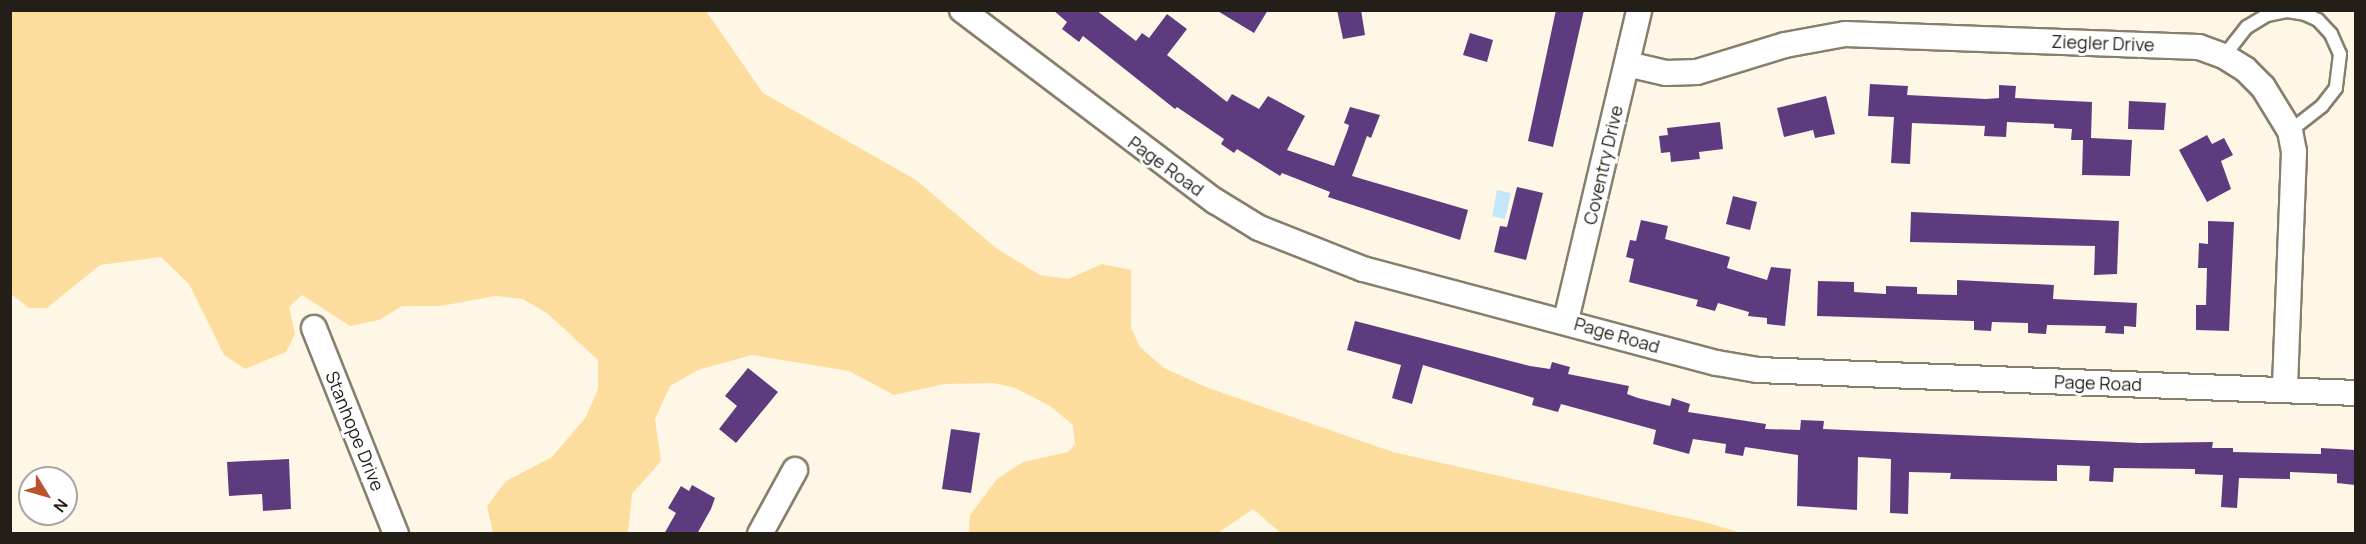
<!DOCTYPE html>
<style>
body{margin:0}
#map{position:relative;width:2366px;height:544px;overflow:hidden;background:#fff7e6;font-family:Manrope,sans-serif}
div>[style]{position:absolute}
.green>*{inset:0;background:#fddd9d}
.water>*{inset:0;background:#c4e6fa}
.building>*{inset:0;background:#5e3b7e}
.roads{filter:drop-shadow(2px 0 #877e6c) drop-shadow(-2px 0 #877e6c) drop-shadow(0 2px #877e6c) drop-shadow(0 -2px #877e6c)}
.service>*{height:12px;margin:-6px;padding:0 6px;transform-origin:6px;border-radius:6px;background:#fff}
.minor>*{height:24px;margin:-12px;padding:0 12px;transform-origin:12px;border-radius:12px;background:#fff}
span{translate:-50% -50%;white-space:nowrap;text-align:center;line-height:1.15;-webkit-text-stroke:6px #fff;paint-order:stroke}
.street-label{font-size:18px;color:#231f18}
.frame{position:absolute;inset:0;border:12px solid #231f18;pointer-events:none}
.north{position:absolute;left:18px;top:466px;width:60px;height:60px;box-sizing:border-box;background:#fff;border:2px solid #a7a5a3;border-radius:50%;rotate:127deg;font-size:16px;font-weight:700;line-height:24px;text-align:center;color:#231f18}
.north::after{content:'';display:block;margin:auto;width:21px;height:27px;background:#ba522b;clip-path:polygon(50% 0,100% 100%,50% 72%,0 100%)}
</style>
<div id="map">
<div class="green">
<i style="clip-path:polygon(10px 11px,706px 11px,763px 93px,916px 180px,996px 248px,1040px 275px,1068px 279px,1102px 264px,1131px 270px,1131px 328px,1140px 347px,1164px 368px,1206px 387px,1393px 452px,1704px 522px,1742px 533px,1282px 534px,1253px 509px,1218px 533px,969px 533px,970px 515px,997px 479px,1023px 462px,1068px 452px,1075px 444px,1073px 425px,1050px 406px,1015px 388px,994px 383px,945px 384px,894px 395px,849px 371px,752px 355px,698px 370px,670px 386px,655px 419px,661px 461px,632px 494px,628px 533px,493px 533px,487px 506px,506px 481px,552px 457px,586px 417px,598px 389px,598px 360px,548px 314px,523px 299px,495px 296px,441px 306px,402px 306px,379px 320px,350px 326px,302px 295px,289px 307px,295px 334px,286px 352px,245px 369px,224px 355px,189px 284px,161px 257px,100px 265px,47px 308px,29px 308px,11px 294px)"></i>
</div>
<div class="water">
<i style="clip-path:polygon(1497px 190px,1511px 193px,1505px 219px,1492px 216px)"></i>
</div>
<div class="building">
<i style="clip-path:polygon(1053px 10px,1096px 10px,1136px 41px,1142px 33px,1149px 38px,1167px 14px,1187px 29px,1167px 55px,1227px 102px,1232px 94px,1259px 109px,1268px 96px,1305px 116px,1287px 150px,1334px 166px,1348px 129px,1349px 125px,1344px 123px,1350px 107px,1380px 115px,1371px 138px,1367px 136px,1352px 176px,1468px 210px,1460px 240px,1328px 197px,1330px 192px,1282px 173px,1280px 176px,1237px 149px,1234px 153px,1221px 144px,1224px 139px,1177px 107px,1175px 109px,1083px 36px,1079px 42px,1062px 29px,1067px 22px)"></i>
<i style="clip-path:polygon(1216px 10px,1268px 10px,1254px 33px)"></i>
<i style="clip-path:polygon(1337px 10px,1361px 10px,1365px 35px,1343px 39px)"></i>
<i style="clip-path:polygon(1556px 10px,1584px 10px,1553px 147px,1528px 141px)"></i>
<i style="clip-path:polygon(1470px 33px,1493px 40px,1487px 62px,1463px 55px)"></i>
<i style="clip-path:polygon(1870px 84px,1908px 86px,1907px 95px,1986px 99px,1999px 98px,1999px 85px,2016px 86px,2015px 98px,2092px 102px,2091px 138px,2132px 140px,2130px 176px,2082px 175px,2083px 140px,2071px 140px,2072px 129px,2054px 128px,2054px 124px,2007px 122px,2006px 137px,1984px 136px,1985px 126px,1912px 123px,1910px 164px,1891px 163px,1894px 117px,1868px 116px)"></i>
<i style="clip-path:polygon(1826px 96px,1835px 134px,1815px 138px,1813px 130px,1784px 137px,1777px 108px)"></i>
<i style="clip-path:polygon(2129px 101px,2166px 103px,2164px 130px,2128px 129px)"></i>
<i style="clip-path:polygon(1720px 122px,1723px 149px,1699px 152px,1700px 159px,1671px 162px,1670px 152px,1661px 153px,1659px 136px,1668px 135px,1667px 128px)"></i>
<i style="clip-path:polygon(2207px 135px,2212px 144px,2224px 138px,2233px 155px,2221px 161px,2231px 189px,2207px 202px,2179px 150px)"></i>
<i style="clip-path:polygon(1517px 187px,1543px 193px,1526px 260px,1494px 252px,1500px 226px,1507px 227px)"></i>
<i style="clip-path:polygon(1733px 196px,1757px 202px,1750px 230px,1726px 224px)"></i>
<i style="clip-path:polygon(1911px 212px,2119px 221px,2117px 274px,2094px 275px,2095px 246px,1910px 242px)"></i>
<i style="clip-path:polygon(1641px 220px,1668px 226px,1665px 239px,1730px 257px,1727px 268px,1767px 280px,1771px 267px,1791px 269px,1785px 326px,1767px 324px,1767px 318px,1748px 316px,1749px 312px,1718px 303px,1715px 311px,1696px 306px,1698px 300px,1629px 282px,1634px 259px,1626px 257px,1630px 240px,1636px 241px)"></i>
<i style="clip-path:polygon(2208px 221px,2234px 222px,2229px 331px,2196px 330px,2196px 305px,2206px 305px,2207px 268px,2198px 268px,2199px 243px,2208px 244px)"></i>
<i style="clip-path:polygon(1957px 280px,2054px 285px,2053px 299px,2137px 303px,2136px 327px,2124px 326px,2124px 334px,2105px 333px,2106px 326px,2047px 325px,2046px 334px,2028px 333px,2028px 323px,1992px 322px,1991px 331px,1974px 330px,1974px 321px,1817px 316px,1818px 281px,1854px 282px,1854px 292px,1886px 294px,1886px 286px,1917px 287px,1917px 294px,1957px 295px)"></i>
<i style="clip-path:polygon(1355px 321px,1530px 366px,1550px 369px,1552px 362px,1570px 367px,1568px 374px,1629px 386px,1627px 394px,1638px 398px,1670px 406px,1672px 398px,1690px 404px,1688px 412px,1766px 424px,1765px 429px,1800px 430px,1801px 420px,1824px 421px,1823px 429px,2140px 443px,2213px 442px,2212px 448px,2233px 448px,2233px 452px,2321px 454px,2321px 448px,2355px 450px,2355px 485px,2337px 483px,2337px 474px,2290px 472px,2290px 479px,2239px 478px,2237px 508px,2221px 507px,2223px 475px,2195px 474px,2195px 469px,2114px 468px,2113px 482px,2089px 481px,2090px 466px,2057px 465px,2057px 481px,1950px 479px,1951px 473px,1909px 472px,1908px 514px,1890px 513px,1891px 459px,1858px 457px,1857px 510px,1797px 506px,1798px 455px,1745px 447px,1743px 456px,1725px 453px,1726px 444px,1693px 439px,1689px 454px,1653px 444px,1656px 430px,1561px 404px,1558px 412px,1532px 405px,1534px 398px,1423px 365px,1412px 404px,1392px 398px,1401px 365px,1347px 350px)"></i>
<i style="clip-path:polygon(748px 368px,778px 392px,736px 443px,719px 429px,737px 406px,725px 396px)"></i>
<i style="clip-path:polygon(951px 429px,980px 433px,971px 493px,942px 489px)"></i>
<i style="clip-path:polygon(289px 459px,291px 509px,263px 511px,262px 494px,229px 496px,227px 462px)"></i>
<i style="clip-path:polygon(692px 485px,715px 498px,711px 509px,697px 534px,664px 534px,676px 513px,668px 508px,681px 486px,689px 491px)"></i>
</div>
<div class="roads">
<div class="service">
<i style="left:2224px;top:56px;width:37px;rotate:-52deg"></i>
<i style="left:2247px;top:27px;width:23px;rotate:-31deg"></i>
<i style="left:2267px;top:15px;width:20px;rotate:-11deg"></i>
<i style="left:2287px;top:11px;width:18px;rotate:9deg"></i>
<i style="left:2305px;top:14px;width:14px;rotate:25deg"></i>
<i style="left:2318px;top:20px;width:19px;rotate:47deg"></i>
<i style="left:2331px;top:34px;width:22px;rotate:66deg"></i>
<i style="left:2340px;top:54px;width:34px;rotate:97deg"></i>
<i style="left:2336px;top:88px;width:23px;rotate:128deg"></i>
<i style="left:2322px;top:106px;width:41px;rotate:142deg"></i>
</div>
<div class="minor">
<i style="left:962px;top:10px;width:317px;rotate:37.1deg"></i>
<i style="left:1215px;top:201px;width:52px;rotate:31.5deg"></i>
<i style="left:1259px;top:228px;width:112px;rotate:21.5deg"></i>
<i style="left:1363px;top:269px;width:366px;rotate:14.9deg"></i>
<i style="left:1717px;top:363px;width:42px;rotate:9.7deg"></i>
<i style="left:1758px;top:370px;width:598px;rotate:2.2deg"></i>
<i style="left:1627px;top:64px;width:40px;rotate:13deg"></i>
<i style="left:1666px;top:73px;width:31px;rotate:-2deg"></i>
<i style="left:1697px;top:72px;width:92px;rotate:-17.1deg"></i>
<i style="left:1785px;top:45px;width:61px;rotate:-10.4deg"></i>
<i style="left:1845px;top:34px;width:354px;rotate:2.1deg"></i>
<i style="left:2199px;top:47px;width:27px;rotate:20deg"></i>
<i style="left:2224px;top:56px;width:25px;rotate:32deg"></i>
<i style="left:2245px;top:69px;width:25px;rotate:45deg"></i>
<i style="left:2263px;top:87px;width:52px;rotate:58.5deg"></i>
<i style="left:2290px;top:131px;width:21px;rotate:79deg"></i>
<i style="left:2294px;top:152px;width:237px;rotate:92.2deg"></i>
<i style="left:1566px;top:320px;width:318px;rotate:-76.7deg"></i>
<i style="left:314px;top:328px;width:222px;rotate:68.3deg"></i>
<i style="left:760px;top:534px;width:73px;rotate:-61.3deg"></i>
</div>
</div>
<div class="street-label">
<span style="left:2103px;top:43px;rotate:2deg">Ziegler Drive</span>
<span style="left:1603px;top:165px;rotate:-77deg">Coventry Drive</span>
<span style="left:1166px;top:166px;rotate:36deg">Page Road</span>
<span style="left:1617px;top:335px;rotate:16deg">Page Road</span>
<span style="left:2098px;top:383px;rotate:2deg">Page Road</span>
<span style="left:355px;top:431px;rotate:68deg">Stanhope Drive</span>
</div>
<div class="frame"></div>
<div class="north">N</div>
</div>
